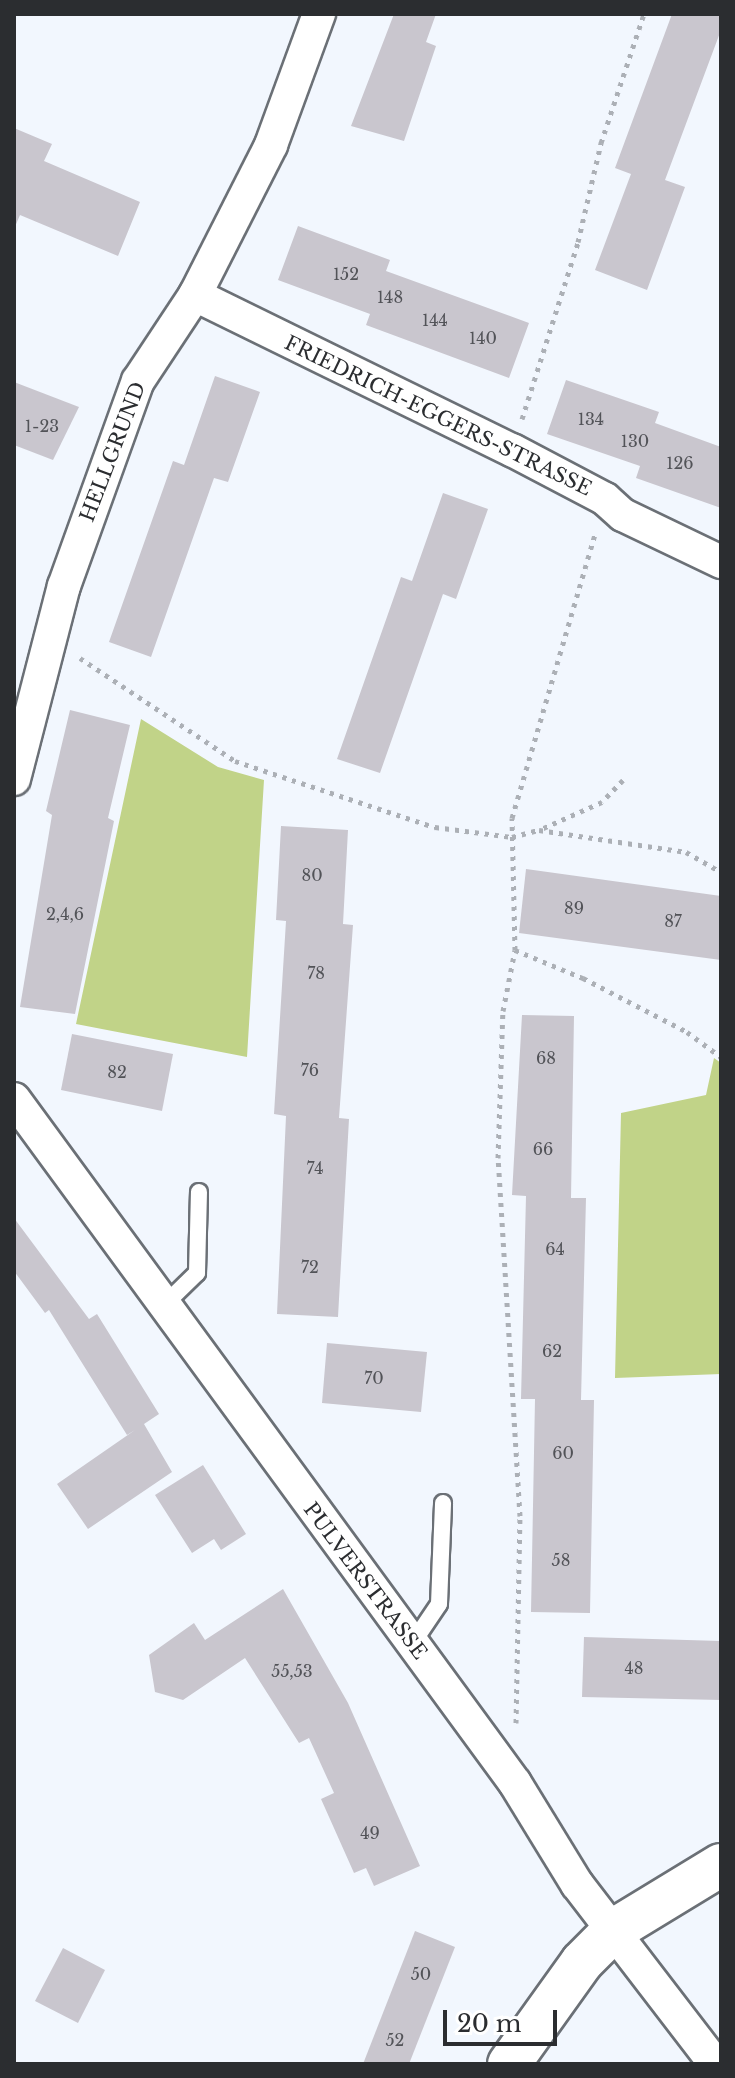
<!DOCTYPE html>
<style>
body{margin:0}
#map{position:relative;width:735px;height:2078px;overflow:hidden;background:#f2f7fe;font-family:"Libre Baskerville",serif}
div>[style]{position:absolute}
.green>*{inset:0;background:#c1d388}
.building>*{inset:0;background:#c9c6ce}
.path>*{height:5px;margin-top:-2.5px;transform-origin:0;background:repeating-linear-gradient(90deg,#acb0b6 0 4px,transparent 0 10px)}
.roads{filter:drop-shadow(2px 0 #6b7076) drop-shadow(-2px 0 #6b7076) drop-shadow(0 2px #6b7076) drop-shadow(0 -2px #6b7076)}
.service>*{height:16px;margin:-8px;padding:0 8px;transform-origin:8px;border-radius:8px;background:#fff}
.minor>*{height:32px;margin:-16px;padding:0 16px;transform-origin:16px;border-radius:16px;background:#fff}
.tertiary>*{height:42px;margin:-21px;padding:0 21px;transform-origin:21px;border-radius:21px;background:#fff}
span{translate:-50% -50%;white-space:nowrap;text-align:center;line-height:1.15;-webkit-text-stroke:6px #fff;paint-order:stroke}
.number-label{font-size:16px;color:#525358}
.number-label span{-webkit-text-stroke-width:0}
.street-label{font-size:20px;color:#2b2d30}
.frame{position:absolute;inset:0;border:16px solid #2b2d30;pointer-events:none}
.scale{position:absolute;left:443px;top:2010px;width:114px;height:36px;box-sizing:border-box;border:4px solid #2b2d30;border-top:0;padding-left:10px;font-size:24px;line-height:28px;white-space:nowrap;color:#2b2d30;-webkit-text-stroke:6px #fff;paint-order:stroke}
</style>
<div id="map">
<div class="green">
<i style="clip-path:polygon(141px 719px,218px 767px,264px 780px,247px 1057px,76px 1024px)"></i>
<i style="clip-path:polygon(714px 1058px,721px 1063px,721px 1374px,615px 1378px,621px 1113px,706px 1095px)"></i>
</div>
<div class="building">
<i style="clip-path:polygon(394px 14px,436px 14px,426px 42px,436px 46px,404px 141px,351px 126px)"></i>
<i style="clip-path:polygon(672px 14px,721px 14px,721px 30px,665px 180px,685px 187px,647px 290px,595px 270px,631px 174px,615px 168px)"></i>
<i style="clip-path:polygon(14px 128px,52px 144px,44px 161px,140px 202px,118px 256px,20px 215px,14px 229px)"></i>
<i style="clip-path:polygon(298px 226px,390px 260px,386px 271px,529px 323px,509px 378px,366px 325px,370px 314px,278px 280px)"></i>
<i style="clip-path:polygon(215px 376px,260px 392px,228px 482px,214px 478px,151px 657px,109px 642px,173px 461px,184px 465px)"></i>
<i style="clip-path:polygon(566px 380px,659px 412px,655px 423px,721px 447px,721px 508px,636px 478px,640px 466px,547px 434px)"></i>
<i style="clip-path:polygon(14px 382px,79px 407px,53px 460px,14px 445px)"></i>
<i style="clip-path:polygon(443px 493px,488px 509px,456px 599px,443px 594px,380px 773px,337px 759px,401px 577px,412px 581px)"></i>
<i style="clip-path:polygon(70px 710px,130px 725px,108px 818px,114px 821px,75px 1014px,20px 1007px,52px 815px,46px 811px)"></i>
<i style="clip-path:polygon(281px 826px,348px 830px,343px 924px,353px 925px,339px 1118px,349px 1119px,338px 1317px,277px 1314px,286px 1116px,274px 1114px,286px 921px,276px 920px)"></i>
<i style="clip-path:polygon(526px 869px,721px 896px,721px 960px,519px 933px)"></i>
<i style="clip-path:polygon(522px 1015px,574px 1016px,571px 1198px,586px 1198px,581px 1400px,594px 1400px,590px 1613px,531px 1612px,535px 1399px,521px 1399px,526px 1196px,512px 1195px)"></i>
<i style="clip-path:polygon(72px 1034px,173px 1054px,162px 1111px,61px 1090px)"></i>
<i style="clip-path:polygon(14px 1218px,89px 1319px,97px 1314px,159px 1414px,144px 1424px,172px 1472px,88px 1529px,57px 1484px,135px 1430px,127px 1435px,49px 1310px,45px 1313px,14px 1271px)"></i>
<i style="clip-path:polygon(327px 1343px,427px 1352px,421px 1412px,322px 1403px)"></i>
<i style="clip-path:polygon(203px 1465px,246px 1534px,221px 1550px,214px 1539px,192px 1553px,155px 1495px)"></i>
<i style="clip-path:polygon(283px 1589px,348px 1703px,420px 1866px,374px 1886px,366px 1868px,354px 1873px,321px 1799px,334px 1793px,309px 1738px,299px 1743px,245px 1658px,183px 1700px,155px 1692px,149px 1655px,194px 1623px,205px 1640px)"></i>
<i style="clip-path:polygon(584px 1637px,721px 1641px,721px 1700px,582px 1697px)"></i>
<i style="clip-path:polygon(415px 1931px,455px 1947px,409px 2064px,363px 2064px)"></i>
<i style="clip-path:polygon(63px 1948px,105px 1970px,78px 2023px,35px 2001px)"></i>
</div>
<div class="path">
<i style="left:522px;top:419px;width:186px;rotate:-72.4deg"></i>
<i style="left:578px;top:242px;width:102px;rotate:-76.9deg"></i>
<i style="left:601px;top:143px;width:136px;rotate:-71.6deg"></i>
<i style="left:80px;top:658px;width:186px;rotate:33.6deg"></i>
<i style="left:235px;top:761px;width:211px;rotate:18.3deg"></i>
<i style="left:435px;top:827px;width:78px;rotate:7.4deg"></i>
<i style="left:512px;top:837px;width:28px;rotate:-15deg"></i>
<i style="left:623px;top:780px;width:30px;rotate:134deg"></i>
<i style="left:602px;top:802px;width:69px;rotate:156deg"></i>
<i style="left:539px;top:830px;width:149px;rotate:8.5deg"></i>
<i style="left:686px;top:852px;width:40px;rotate:29.7deg"></i>
<i style="left:515px;top:950px;width:74px;rotate:22.4deg"></i>
<i style="left:583px;top:978px;width:117px;rotate:27.4deg"></i>
<i style="left:687px;top:1032px;width:42px;rotate:36.3deg"></i>
<i style="left:516px;top:1723px;width:207px;rotate:-88.9deg"></i>
<i style="left:520px;top:1516px;width:359px;rotate:-93.5deg"></i>
<i style="left:498px;top:1158px;width:147px;rotate:-88.1deg"></i>
<i style="left:503px;top:1011px;width:62px;rotate:-78.9deg"></i>
<i style="left:515px;top:950px;width:132px;rotate:-91.3deg"></i>
<i style="left:512px;top:818px;width:296px;rotate:-73.7deg"></i>
</div>
<div class="roads">
<div class="service">
<i style="left:162px;top:1307px;width:49px;rotate:-44.2deg"></i>
<i style="left:197px;top:1273px;width:81px;rotate:-88.6deg"></i>
<i style="left:412px;top:1644px;width:48px;rotate:-56deg"></i>
<i style="left:439px;top:1604px;width:101px;rotate:-87.7deg"></i>
</div>
<div class="minor">
<i style="left:195px;top:295px;width:353px;rotate:26.1deg"></i>
<i style="left:512px;top:450px;width:105px;rotate:27.8deg"></i>
<i style="left:605px;top:499px;width:24px;rotate:42deg"></i>
<i style="left:623px;top:515px;width:109px;rotate:25.6deg"></i>
<i style="left:14px;top:779px;width:199px;rotate:-75.5deg"></i>
<i style="left:64px;top:586px;width:218px;rotate:-70.2deg"></i>
<i style="left:138px;top:381px;width:103px;rotate:-56.5deg"></i>
<i style="left:195px;top:295px;width:168px;rotate:-63.1deg"></i>
<i style="left:271px;top:145px;width:140px;rotate:-69.9deg"></i>
<i style="left:14px;top:1099px;width:848px;rotate:53.78deg"></i>
<i style="left:515px;top:1783px;width:119px;rotate:58.5deg"></i>
<i style="left:577px;top:1884px;width:227px;rotate:52.5deg"></i>
</div>
<div class="tertiary">
<i style="left:509px;top:2064px;width:125px;rotate:-54.4deg"></i>
<i style="left:582px;top:1962px;width:45px;rotate:-45deg"></i>
<i style="left:614px;top:1930px;width:125px;rotate:-31.3deg"></i>
</div>
</div>
<div class="number-label">
<span style="left:346px;top:274px">152</span>
<span style="left:390px;top:297px">148</span>
<span style="left:435px;top:320px">144</span>
<span style="left:483px;top:338px">140</span>
<span style="left:591px;top:419px">134</span>
<span style="left:42px;top:426px">1-23</span>
<span style="left:635px;top:441px">130</span>
<span style="left:680px;top:463px">126</span>
<span style="left:312px;top:875px">80</span>
<span style="left:574px;top:908px">89</span>
<span style="left:65px;top:914px">2,4,6</span>
<span style="left:673px;top:921px">87</span>
<span style="left:316px;top:973px">78</span>
<span style="left:546px;top:1058px">68</span>
<span style="left:310px;top:1070px">76</span>
<span style="left:117px;top:1072px">82</span>
<span style="left:543px;top:1149px">66</span>
<span style="left:315px;top:1168px">74</span>
<span style="left:555px;top:1249px">64</span>
<span style="left:310px;top:1267px">72</span>
<span style="left:552px;top:1351px">62</span>
<span style="left:374px;top:1378px">70</span>
<span style="left:563px;top:1453px">60</span>
<span style="left:561px;top:1560px">58</span>
<span style="left:634px;top:1668px">48</span>
<span style="left:292px;top:1671px">55,53</span>
<span style="left:370px;top:1833px">49</span>
<span style="left:421px;top:1974px">50</span>
<span style="left:395px;top:2040px">52</span>
</div>
<div class="street-label">
<span style="left:438px;top:416px;rotate:26deg">FRIEDRICH-EGGERS-STRASSE</span>
<span style="left:113px;top:452px;rotate:-69deg">HELLGRUND</span>
<span style="left:365px;top:1581px;rotate:53deg">PULVERSTRASSE</span>
</div>
<div class="frame"></div>
<div class="scale">20 m</div>
</div>
